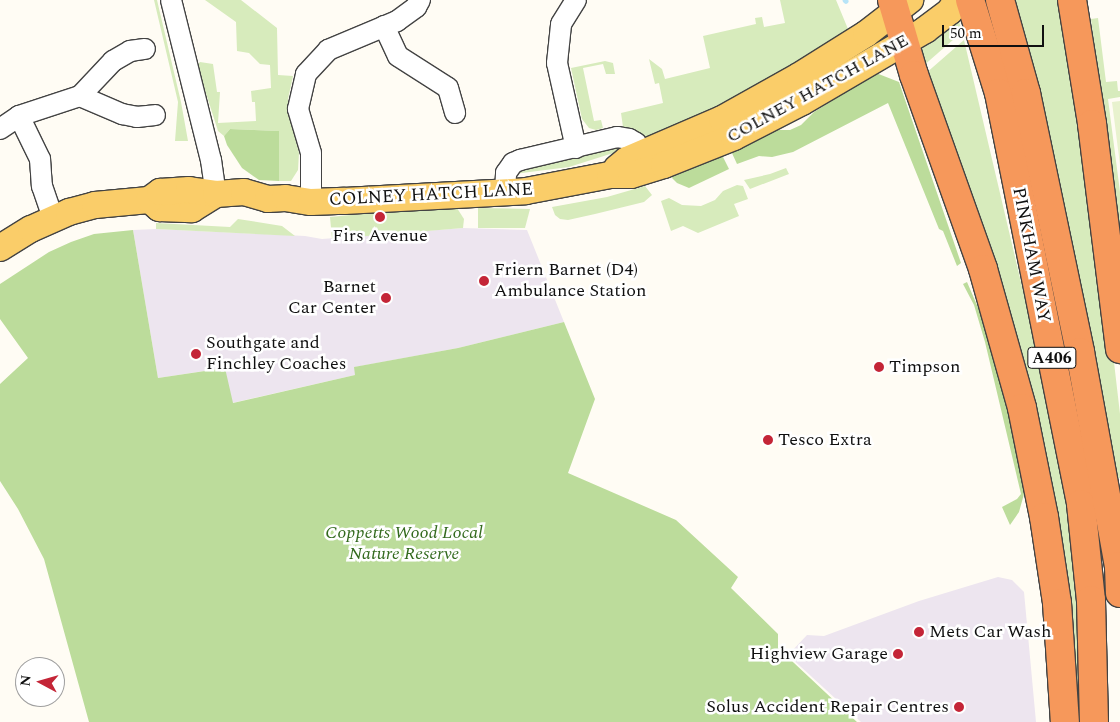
<!DOCTYPE html>
<style>
body{margin:0}
#map{position:relative;width:1120px;height:722px;overflow:hidden;background:#fffcf4;font-family:Spectral,serif}
div>[style]{position:absolute}
.industrial>*{inset:0;background:#ede5ef}
.green>*{inset:0;background:#d7ebbc}
.forest>*{inset:0;background:#bcdc9b}
.pitch>*{inset:0;background:#e8f2ce}
.stream>*{height:4.5px;margin:-2.25px;padding:0 2.25px;transform-origin:2.25px;border-radius:2.25px;background:#b8e4f7}
.roads{filter:drop-shadow(1px 0 #434343) drop-shadow(-1px 0 #434343) drop-shadow(0 1px #434343) drop-shadow(0 -1px #434343)}
.minor>*{height:20px;margin:-10px;padding:0 10px;transform-origin:10px;border-radius:10px;background:#fff}
.major>*{height:26px;margin:-13px;padding:0 13px;transform-origin:13px;border-radius:13px;background:#facd69}
.highway>*{height:28px;margin:-14px;padding:0 14px;transform-origin:14px;border-radius:14px;background:#f6985b}
.dots>*{width:14px;height:14px;translate:-50% -50%;box-sizing:border-box;border:2px solid #fff;border-radius:50%}
span{translate:-50% -50%;white-space:nowrap;text-align:center;line-height:1.15;-webkit-text-stroke:5px #fff;paint-order:stroke}
.shield-label span{padding:1px 4px;background:#fff;border:1px solid;border-radius:4px;-webkit-text-stroke-width:0}
.shield-label{font-size:16px;color:#101010;font-weight:700}
.street-label{font-size:18px;color:#101010}
.poi-label{font-size:18px;color:#101010}
.left{translate:0 -50%;text-align:left}
.right{translate:-100% -50%;text-align:right}
.park-label{font-size:18px;color:#336a1e;font-style:italic}
.north{position:absolute;left:15px;top:657px;width:50px;height:50px;box-sizing:border-box;background:#fff;border:1px solid #9f9f9f;border-radius:50%;rotate:276deg;font-size:14px;font-weight:700;line-height:20px;text-align:center;color:#101010}
.north::after{content:'';display:block;margin:auto;width:18px;height:22px;background:#c42537;clip-path:polygon(50% 0,100% 100%,50% 72%,0 100%)}
.scale{position:absolute;left:942px;top:25px;width:102px;height:22px;box-sizing:border-box;border:2px solid #101010;border-top:0;padding-left:6px;font-size:15px;line-height:18px;white-space:nowrap;color:#101010;-webkit-text-stroke:4px #fff;paint-order:stroke}
</style>
<div id="map">
<div class="industrial">
<i style="clip-path:polygon(463px 228px,527px 230px,564px 322px,458px 348px,355px 367px,355px 375px,232px 403px,224px 368px,158px 378px,133px 230px,156px 229px,305px 236px,322px 239px)"></i>
<i style="clip-path:polygon(998px 577px,1012px 580px,1024px 592px,1036px 722px,861px 722px,788px 655px,807px 635px,824px 636px,919px 601px)"></i>
</div>
<div class="green">
<i style="clip-path:polygon(154px 0,157px 0,181px 102px,188px 141px,175px 141px,178px 102px)"></i>
<i style="clip-path:polygon(205px 0,241px 0,277px 28px,278px 75px,293px 76px,288px 99px,289px 115px,299px 153px,298px 170px,291px 181px,279px 181px,279px 131px,230px 129px,224px 136px,218px 131px,197px 65px,200px 62px,213px 64px,217px 92px,220px 92px,218px 123px,256px 121px,255px 102px,252px 102px,251px 91px,271px 88px,270px 65px,260px 64px,249px 53px,237px 51px,236px 22px)"></i>
<i style="clip-path:polygon(780px 0,836px 0,848px 29px,793px 65px,717px 107px,646px 141px,631px 128px,623px 127px,621px 113px,663px 103px,659px 83px,655px 84px,649px 59px,662px 69px,665px 79px,710px 68px,703px 36px,756px 24px,755px 18px,762px 17px,764px 27px,785px 23px)"></i>
<i style="clip-path:polygon(1014px 0,1062px 0,1112px 345px,1120px 414px,1120px 478px,1116px 478px,1030px 58px)"></i>
<i style="clip-path:polygon(957px 14px,962px 32px,922px 67px,920px 53px,926px 41px)"></i>
<i style="clip-path:polygon(1098px 18px,1106px 82px,1117px 81px,1118px 91px,1120px 91px,1120px 97px,1108px 99px,1120px 192px,1120px 264px,1091px 19px)"></i>
<i style="clip-path:polygon(964px 40px,1023px 291px,1053px 428px,1069px 517px,1082px 670px,1082px 720px,1074px 720px,1068px 643px,925px 74px)"></i>
<i style="clip-path:polygon(605px 61px,613px 63px,615px 74px,606px 74px,603px 64px,583px 68px,594px 121px,601px 120px,603px 128px,596px 130px,589px 128px,582px 119px,571px 68px)"></i>
<i style="clip-path:polygon(618px 145px,626px 149px,569px 167px,514px 174px,515px 171px)"></i>
<i style="clip-path:polygon(786px 168px,789px 174px,750px 189px,744px 180px,770px 174px)"></i>
<i style="clip-path:polygon(737px 185px,743px 186px,748px 199px,734px 204px,739px 216px,698px 233px,683px 226px,671px 231px,661px 201px,669px 198px,682px 205px,701px 206px,715px 200px,723px 191px)"></i>
<i style="clip-path:polygon(645px 186px,652px 195px,644px 202px,595px 214px,568px 220px,560px 219px,555px 215px,552px 207px,607px 197px)"></i>
<i style="clip-path:polygon(455px 205px,464px 219px,463px 228px,332px 239px,330px 217px)"></i>
<i style="clip-path:polygon(478px 208px,530px 209px,525px 228px,478px 228px)"></i>
<i style="clip-path:polygon(238px 219px,282px 226px,295px 236px,156px 229px,156px 223px,230px 227px)"></i>
</div>
<div class="forest">
<i style="clip-path:polygon(876px 73px,899px 82px,961px 263px,957px 266px,943px 231px,939px 229px,888px 103px,793px 152px,772px 157px,759px 156px,737px 164px,731px 151px,773px 130px,790px 130px,801px 125px,814px 112px)"></i>
<i style="clip-path:polygon(230px 129px,279px 131px,279px 181px,259px 180px,242px 168px,227px 145px,224px 136px)"></i>
<i style="clip-path:polygon(722px 155px,729px 169px,689px 188px,677px 183px,672px 178px,673px 175px)"></i>
<i style="clip-path:polygon(133px 230px,158px 378px,225px 368px,233px 403px,355px 375px,354px 367px,458px 348px,564px 322px,595px 399px,568px 473px,676px 520px,738px 577px,731px 588px,778px 634px,778px 648px,857px 722px,89px 722px,44px 559px,18px 509px,0 481px,0 384px,28px 358px,0 319px,0 284px,49px 252px,71px 242px,94px 234px)"></i>
<i style="clip-path:polygon(967px 282px,992px 340px,1026px 487px,1019px 512px,1010px 525px,1002px 507px,1017px 499px,1021px 494px,985px 342px,974px 305px,963px 284px)"></i>
</div>
<div class="pitch">
<i style="clip-path:polygon(1120px 101px,1120px 165px,1112px 102px)"></i>
</div>
<div class="stream">
<i style="left:845px;top:0;width:1px;rotate:45deg"></i>
</div>
<div class="roads">
<div class="minor">
<i style="left:171px;top:0;width:165px;rotate:76deg"></i>
<i style="left:211px;top:160px;width:34px;rotate:82deg"></i>
<i style="left:384px;top:26px;width:33px;rotate:65deg"></i>
<i style="left:398px;top:56px;width:59px;rotate:32.6deg"></i>
<i style="left:448px;top:88px;width:26px;rotate:74deg"></i>
<i style="left:80px;top:96px;width:46px;rotate:23.2deg"></i>
<i style="left:122px;top:114px;width:15px;rotate:11deg"></i>
<i style="left:137px;top:117px;width:18px;rotate:-6deg"></i>
<i style="left:19px;top:116px;width:48px;rotate:64deg"></i>
<i style="left:40px;top:159px;width:27px;rotate:86deg"></i>
<i style="left:42px;top:186px;width:34px;rotate:71deg"></i>
<i style="left:0;top:129px;width:23px;rotate:-34deg"></i>
<i style="left:19px;top:116px;width:64px;rotate:-18.2deg"></i>
<i style="left:80px;top:96px;width:48px;rotate:-46.7deg"></i>
<i style="left:113px;top:61px;width:20px;rotate:-30deg"></i>
<i style="left:130px;top:51px;width:15px;rotate:-8deg"></i>
<i style="left:576px;top:148px;width:87px;rotate:-102.6deg"></i>
<i style="left:557px;top:63px;width:39px;rotate:-84deg"></i>
<i style="left:561px;top:24px;width:28px;rotate:-58deg"></i>
<i style="left:505px;top:193px;width:20px;rotate:-87deg"></i>
<i style="left:506px;top:173px;width:12px;rotate:-55deg"></i>
<i style="left:513px;top:163px;width:8px;rotate:-23deg"></i>
<i style="left:520px;top:160px;width:100px;rotate:-13.3deg"></i>
<i style="left:617px;top:137px;width:12px;rotate:9deg"></i>
<i style="left:629px;top:139px;width:8px;rotate:30deg"></i>
<i style="left:636px;top:143px;width:11px;rotate:68deg"></i>
<i style="left:311px;top:202px;width:49px;rotate:-90deg"></i>
<i style="left:311px;top:153px;width:46px;rotate:-106.5deg"></i>
<i style="left:298px;top:109px;width:36px;rotate:-77deg"></i>
<i style="left:306px;top:74px;width:33px;rotate:-47deg"></i>
<i style="left:328px;top:50px;width:75px;rotate:-22.8deg"></i>
<i style="left:397px;top:21px;width:24px;rotate:-36deg"></i>
<i style="left:416px;top:7px;width:8px;rotate:-60deg"></i>
</div>
<div class="major">
<i style="left:617px;top:168px;width:13px;rotate:-39deg"></i>
<i style="left:627px;top:160px;width:103px;rotate:-23.3deg"></i>
<i style="left:722px;top:119px;width:88px;rotate:-29.2deg"></i>
<i style="left:799px;top:76px;width:79px;rotate:-32.1deg"></i>
<i style="left:866px;top:34px;width:56px;rotate:-37.7deg"></i>
<i style="left:151px;top:201px;width:11px;rotate:41deg"></i>
<i style="left:159px;top:208px;width:33px;rotate:2deg"></i>
<i style="left:192px;top:209px;width:28px;rotate:-32deg"></i>
<i style="left:0;top:248px;width:36px;rotate:-32deg"></i>
<i style="left:31px;top:229px;width:42px;rotate:-24.1deg"></i>
<i style="left:69px;top:212px;width:27px;rotate:-15deg"></i>
<i style="left:95px;top:205px;width:54px;rotate:-5.3deg"></i>
<i style="left:149px;top:200px;width:14px;rotate:-36deg"></i>
<i style="left:160px;top:192px;width:29px;rotate:-4deg"></i>
<i style="left:189px;top:190px;width:27px;rotate:8deg"></i>
<i style="left:216px;top:194px;width:28px;rotate:-4deg"></i>
<i style="left:244px;top:192px;width:25px;rotate:16deg"></i>
<i style="left:268px;top:199px;width:17px;rotate:-3deg"></i>
<i style="left:285px;top:198px;width:26px;rotate:9deg"></i>
<i style="left:311px;top:202px;width:33px;rotate:-2deg"></i>
<i style="left:344px;top:201px;width:182px;rotate:-3.1deg"></i>
<i style="left:526px;top:191px;width:86px;rotate:-10.8deg"></i>
<i style="left:610px;top:175px;width:21px"></i>
<i style="left:631px;top:175px;width:34px;rotate:-17deg"></i>
<i style="left:664px;top:165px;width:75px;rotate:-21.8deg"></i>
<i style="left:734px;top:137px;width:76px;rotate:-27.2deg"></i>
<i style="left:802px;top:102px;width:143px;rotate:-30.3deg"></i>
<i style="left:925px;top:30px;width:31px;rotate:-37deg"></i>
<i style="left:950px;top:11px;width:13px;rotate:-58deg"></i>
</div>
<div class="highway">
<i style="left:892px;top:0;width:78px;rotate:73.7deg"></i>
<i style="left:914px;top:75px;width:206px;rotate:70.4deg"></i>
<i style="left:983px;top:269px;width:144px;rotate:74.3deg"></i>
<i style="left:1022px;top:408px;width:111px;rotate:78.6deg"></i>
<i style="left:1044px;top:517px;width:87px;rotate:81.4deg"></i>
<i style="left:1057px;top:603px;width:119px;rotate:86.2deg"></i>
<i style="left:970px;top:0;width:97px;rotate:72.7deg"></i>
<i style="left:999px;top:93px;width:419px;rotate:78.7deg"></i>
<i style="left:1081px;top:504px;width:97px;rotate:84.1deg"></i>
<i style="left:1091px;top:600px;width:122px;rotate:88.6deg"></i>
<i style="left:1000px;top:0;width:97px;rotate:74.4deg"></i>
<i style="left:1026px;top:93px;width:265px;rotate:78.2deg"></i>
<i style="left:1080px;top:352px;width:218px;rotate:79.7deg"></i>
<i style="left:1119px;top:566px;width:27px;rotate:88deg"></i>
<i style="left:1072px;top:0;width:126px;rotate:80.8deg"></i>
<i style="left:1092px;top:124px;width:227px;rotate:82.9deg"></i>
</div>
</div>
<div class="dots">
<i style="left:380px;top:217px;background:#c42537"></i>
<i style="left:484px;top:281px;background:#c42537"></i>
<i style="left:386px;top:298px;background:#c42537"></i>
<i style="left:196px;top:354px;background:#c42537"></i>
<i style="left:879px;top:367px;background:#c42537"></i>
<i style="left:768px;top:440px;background:#c42537"></i>
<i style="left:919px;top:632px;background:#c42537"></i>
<i style="left:898px;top:654px;background:#c42537"></i>
<i style="left:959px;top:707px;background:#c42537"></i>
</div>
<div class="shield-label">
<span style="left:1052px;top:358px">A406</span>
</div>
<div class="street-label">
<span style="left:818px;top:89px;rotate:-29deg">COLNEY HATCH LANE</span>
<span style="left:431px;top:195px;rotate:-3deg">COLNEY HATCH LANE</span>
<span style="left:1031px;top:255px;rotate:79deg">PINKHAM WAY</span>
</div>
<div class="poi-label">
<span style="left:380px;top:236px">Firs Avenue</span>
<span class="left" style="left:494px;top:281px">Friern Barnet (D4)<br>Ambulance Station</span>
<span class="right" style="left:376px;top:298px">Barnet<br>Car Center</span>
<span class="left" style="left:206px;top:354px">Southgate and<br>Finchley Coaches</span>
<span class="left" style="left:889px;top:367px">Timpson</span>
<span class="left" style="left:778px;top:440px">Tesco Extra</span>
<span class="left" style="left:929px;top:632px">Mets Car Wash</span>
<span class="right" style="left:888px;top:654px">Highview Garage</span>
<span class="right" style="left:949px;top:707px">Solus Accident Repair Centres</span>
</div>
<div class="park-label">
<span style="left:404px;top:544px">Coppetts Wood Local<br>Nature Reserve</span>
</div>
<div class="north">N</div>
<div class="scale">50 m</div>
</div>
